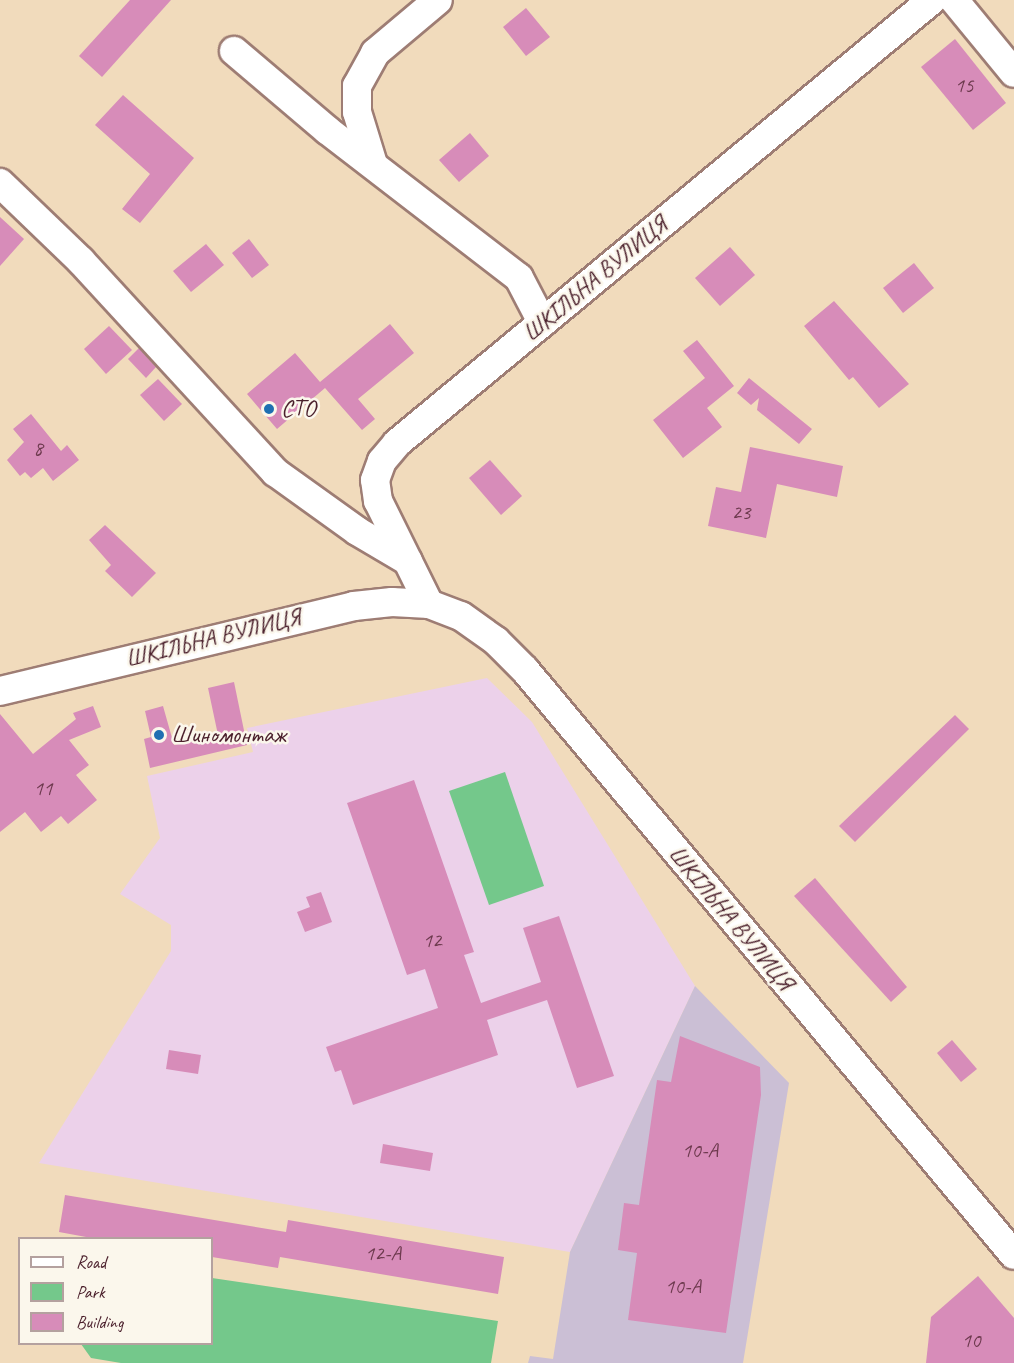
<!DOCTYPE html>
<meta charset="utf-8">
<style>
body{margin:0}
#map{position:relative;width:1014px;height:1363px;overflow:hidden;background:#f1dbbc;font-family:Caveat,sans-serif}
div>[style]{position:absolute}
.built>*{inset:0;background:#ecd1ea}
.industrial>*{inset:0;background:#cbbfd5}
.green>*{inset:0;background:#74c88b}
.building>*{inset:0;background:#d78cb9}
.roads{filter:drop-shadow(2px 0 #9e7d74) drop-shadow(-2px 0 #9e7d74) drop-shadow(0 2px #9e7d74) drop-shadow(0 -2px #9e7d74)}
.minor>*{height:28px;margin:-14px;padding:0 14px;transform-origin:14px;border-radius:14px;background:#fff}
.dots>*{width:16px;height:16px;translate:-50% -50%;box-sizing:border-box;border:3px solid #fbf7ec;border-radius:50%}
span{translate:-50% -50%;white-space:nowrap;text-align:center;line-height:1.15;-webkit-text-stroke:5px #fbf7ec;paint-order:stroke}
.number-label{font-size:21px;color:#6d3a4e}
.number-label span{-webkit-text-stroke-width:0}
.street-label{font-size:24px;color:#4a1f2b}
.poi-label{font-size:24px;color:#4a1f2b}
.left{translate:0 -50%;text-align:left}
.legend{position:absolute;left:18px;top:1237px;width:195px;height:108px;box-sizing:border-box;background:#fbf7ec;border:2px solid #b4a19f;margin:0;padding:8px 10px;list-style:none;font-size:18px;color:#4a1f2b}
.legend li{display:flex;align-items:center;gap:12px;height:30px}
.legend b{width:30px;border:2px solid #b4a19f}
</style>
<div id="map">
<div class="built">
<i style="clip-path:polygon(487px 678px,532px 722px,695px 986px,570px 1252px,39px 1163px,171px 951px,171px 925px,120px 894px,160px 838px,147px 776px,253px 752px,247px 728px)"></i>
</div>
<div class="industrial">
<i style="clip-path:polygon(695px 986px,789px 1083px,743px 1363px,528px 1363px,530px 1356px,553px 1359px,570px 1252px)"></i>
</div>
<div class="green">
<i style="clip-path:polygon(505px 772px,544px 886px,489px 905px,449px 791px)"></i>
<i style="clip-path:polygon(212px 1278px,498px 1321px,491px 1363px,121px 1363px,91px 1358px,81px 1344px,212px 1344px)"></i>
</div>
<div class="building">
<i style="clip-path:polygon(130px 0,171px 0,102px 77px,79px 56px)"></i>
<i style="clip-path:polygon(526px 8px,550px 37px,526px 56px,503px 27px)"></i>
<i style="clip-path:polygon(955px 39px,1006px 103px,973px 130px,921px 67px)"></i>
<i style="clip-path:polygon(123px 95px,194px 158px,140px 223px,122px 209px,150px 174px,95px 125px)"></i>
<i style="clip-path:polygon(470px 133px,489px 156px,459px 182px,439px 160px)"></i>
<i style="clip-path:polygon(0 217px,24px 239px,0 266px)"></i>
<i style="clip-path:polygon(249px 239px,269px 265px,252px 278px,232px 253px)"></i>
<i style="clip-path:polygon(206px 244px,224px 265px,191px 292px,173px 271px)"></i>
<i style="clip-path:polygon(730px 247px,755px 275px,720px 306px,695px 278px)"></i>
<i style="clip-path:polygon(914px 263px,934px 288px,903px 313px,883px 288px)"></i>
<i style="clip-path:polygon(834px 301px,909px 384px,879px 408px,853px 377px,849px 380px,804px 326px)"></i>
<i style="clip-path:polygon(390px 324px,414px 353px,358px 399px,375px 419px,362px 430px,325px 388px,277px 429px,247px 394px,295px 353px,320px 382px)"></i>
<i style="clip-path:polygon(109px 326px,132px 350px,106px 374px,84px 349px)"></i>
<i style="clip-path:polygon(697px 340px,734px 386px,707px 408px,722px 427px,683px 458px,653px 420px,705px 378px,683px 351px)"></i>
<i style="clip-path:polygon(139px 348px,156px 367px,146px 378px,128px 359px)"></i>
<i style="clip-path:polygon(749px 378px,812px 429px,799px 444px,757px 410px,759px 398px,751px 405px,737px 393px)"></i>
<i style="clip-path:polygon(158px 379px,182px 404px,164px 421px,140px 395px)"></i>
<i style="clip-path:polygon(31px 414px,61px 451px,67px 445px,79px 460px,53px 481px,43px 468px,31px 478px,25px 472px,20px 476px,7px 460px,24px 442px,13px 429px)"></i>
<i style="clip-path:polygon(750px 447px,843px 466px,837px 497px,777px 484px,766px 538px,708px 526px,716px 487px,741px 492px)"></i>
<i style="clip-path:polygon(490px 460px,522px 496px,501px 515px,469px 478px)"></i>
<i style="clip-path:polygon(105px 525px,156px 573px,132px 597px,105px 571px,111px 565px,89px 540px)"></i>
<i style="clip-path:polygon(234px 682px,247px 745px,150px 768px,144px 739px,151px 737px,145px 711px,163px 706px,174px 745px,218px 735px,208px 688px)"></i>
<i style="clip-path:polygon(93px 706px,101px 727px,69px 740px,89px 765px,76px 775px,97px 800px,68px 824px,61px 816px,41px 832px,25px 812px,0 832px,0 714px,33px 754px,76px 719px,73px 713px)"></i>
<i style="clip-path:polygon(955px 715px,969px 729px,855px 842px,839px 826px)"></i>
<i style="clip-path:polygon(414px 780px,474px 952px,464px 955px,481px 1003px,541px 982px,523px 928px,559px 916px,614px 1076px,577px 1088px,547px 1000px,487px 1020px,498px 1055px,353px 1105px,341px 1070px,335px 1072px,326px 1047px,438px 1008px,425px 969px,407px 975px,347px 803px)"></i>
<i style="clip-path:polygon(815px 878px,907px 987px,891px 1002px,794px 896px)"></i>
<i style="clip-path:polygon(321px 892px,332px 922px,305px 932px,297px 912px,310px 907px,306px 897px)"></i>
<i style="clip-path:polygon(680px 1036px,760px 1067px,761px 1095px,726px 1333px,628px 1320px,637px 1253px,618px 1250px,624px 1203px,639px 1205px,657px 1080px,671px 1082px)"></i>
<i style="clip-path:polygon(952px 1040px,977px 1069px,961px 1082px,937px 1053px)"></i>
<i style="clip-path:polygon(169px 1050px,201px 1055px,198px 1074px,166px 1069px)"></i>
<i style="clip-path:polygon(383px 1144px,433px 1153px,430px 1171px,380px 1163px)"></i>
<i style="clip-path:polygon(65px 1195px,286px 1232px,288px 1220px,504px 1257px,498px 1294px,280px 1257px,278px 1268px,212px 1257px,212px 1239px,97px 1239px,59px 1232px)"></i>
<i style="clip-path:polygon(978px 1276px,1014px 1318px,1014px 1363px,926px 1363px,931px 1317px)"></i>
</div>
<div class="roads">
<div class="minor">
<i style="left:954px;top:0;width:94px;rotate:50.6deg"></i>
<i style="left:234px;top:51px;width:122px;rotate:40.3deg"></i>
<i style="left:327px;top:130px;width:242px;rotate:37.6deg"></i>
<i style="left:519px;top:278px;width:50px;rotate:62.4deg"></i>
<i style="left:373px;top:164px;width:54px;rotate:-107.1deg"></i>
<i style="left:357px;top:112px;width:26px;rotate:-90deg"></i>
<i style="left:357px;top:86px;width:38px;rotate:-61deg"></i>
<i style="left:375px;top:53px;width:82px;rotate:-40.1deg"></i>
<i style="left:0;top:183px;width:112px;rotate:43.9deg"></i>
<i style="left:81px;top:261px;width:287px;rotate:47.4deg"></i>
<i style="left:275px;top:472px;width:101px;rotate:35.7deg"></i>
<i style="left:357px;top:531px;width:59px;rotate:30.5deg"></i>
<i style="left:429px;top:604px;width:115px;rotate:-116.3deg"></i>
<i style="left:378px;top:501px;width:21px;rotate:-98deg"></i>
<i style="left:375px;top:480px;width:20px;rotate:-70deg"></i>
<i style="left:382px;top:461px;width:23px;rotate:-50deg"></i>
<i style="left:397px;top:443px;width:695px;rotate:-39.63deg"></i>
<i style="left:0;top:691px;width:364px;rotate:-13.5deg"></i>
<i style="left:354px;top:606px;width:38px;rotate:-6deg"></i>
<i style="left:392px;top:602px;width:37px;rotate:3deg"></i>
<i style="left:429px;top:604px;width:34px;rotate:21deg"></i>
<i style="left:461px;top:616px;width:43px;rotate:35.5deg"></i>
<i style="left:496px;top:641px;width:41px;rotate:45deg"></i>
<i style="left:525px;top:670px;width:762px;rotate:50.11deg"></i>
</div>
</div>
<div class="dots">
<i style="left:269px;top:409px;background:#1f6fb2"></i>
<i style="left:159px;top:735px;background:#1f6fb2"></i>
</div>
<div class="number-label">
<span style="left:964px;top:85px">15</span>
<span style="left:38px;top:448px">8</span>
<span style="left:741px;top:512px">23</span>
<span style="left:43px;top:788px">11</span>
<span style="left:432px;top:940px">12</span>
<span style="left:700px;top:1150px">10-А</span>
<span style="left:383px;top:1253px">12-А</span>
<span style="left:683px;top:1286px">10-А</span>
<span style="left:971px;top:1340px">10</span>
</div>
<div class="street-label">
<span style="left:595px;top:279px;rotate:-40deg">ШКІЛЬНА ВУЛИЦЯ</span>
<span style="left:213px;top:638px;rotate:-14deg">ШКІЛЬНА ВУЛИЦЯ</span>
<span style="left:731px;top:918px;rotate:50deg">ШКІЛЬНА ВУЛИЦЯ</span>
</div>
<div class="poi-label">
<span class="left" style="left:281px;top:409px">СТО</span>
<span class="left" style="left:171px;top:735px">Шиномонтаж</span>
</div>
<ul class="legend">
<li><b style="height:8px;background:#fff"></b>Road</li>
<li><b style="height:16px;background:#74c88b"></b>Park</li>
<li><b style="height:16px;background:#d78cb9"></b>Building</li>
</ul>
</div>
